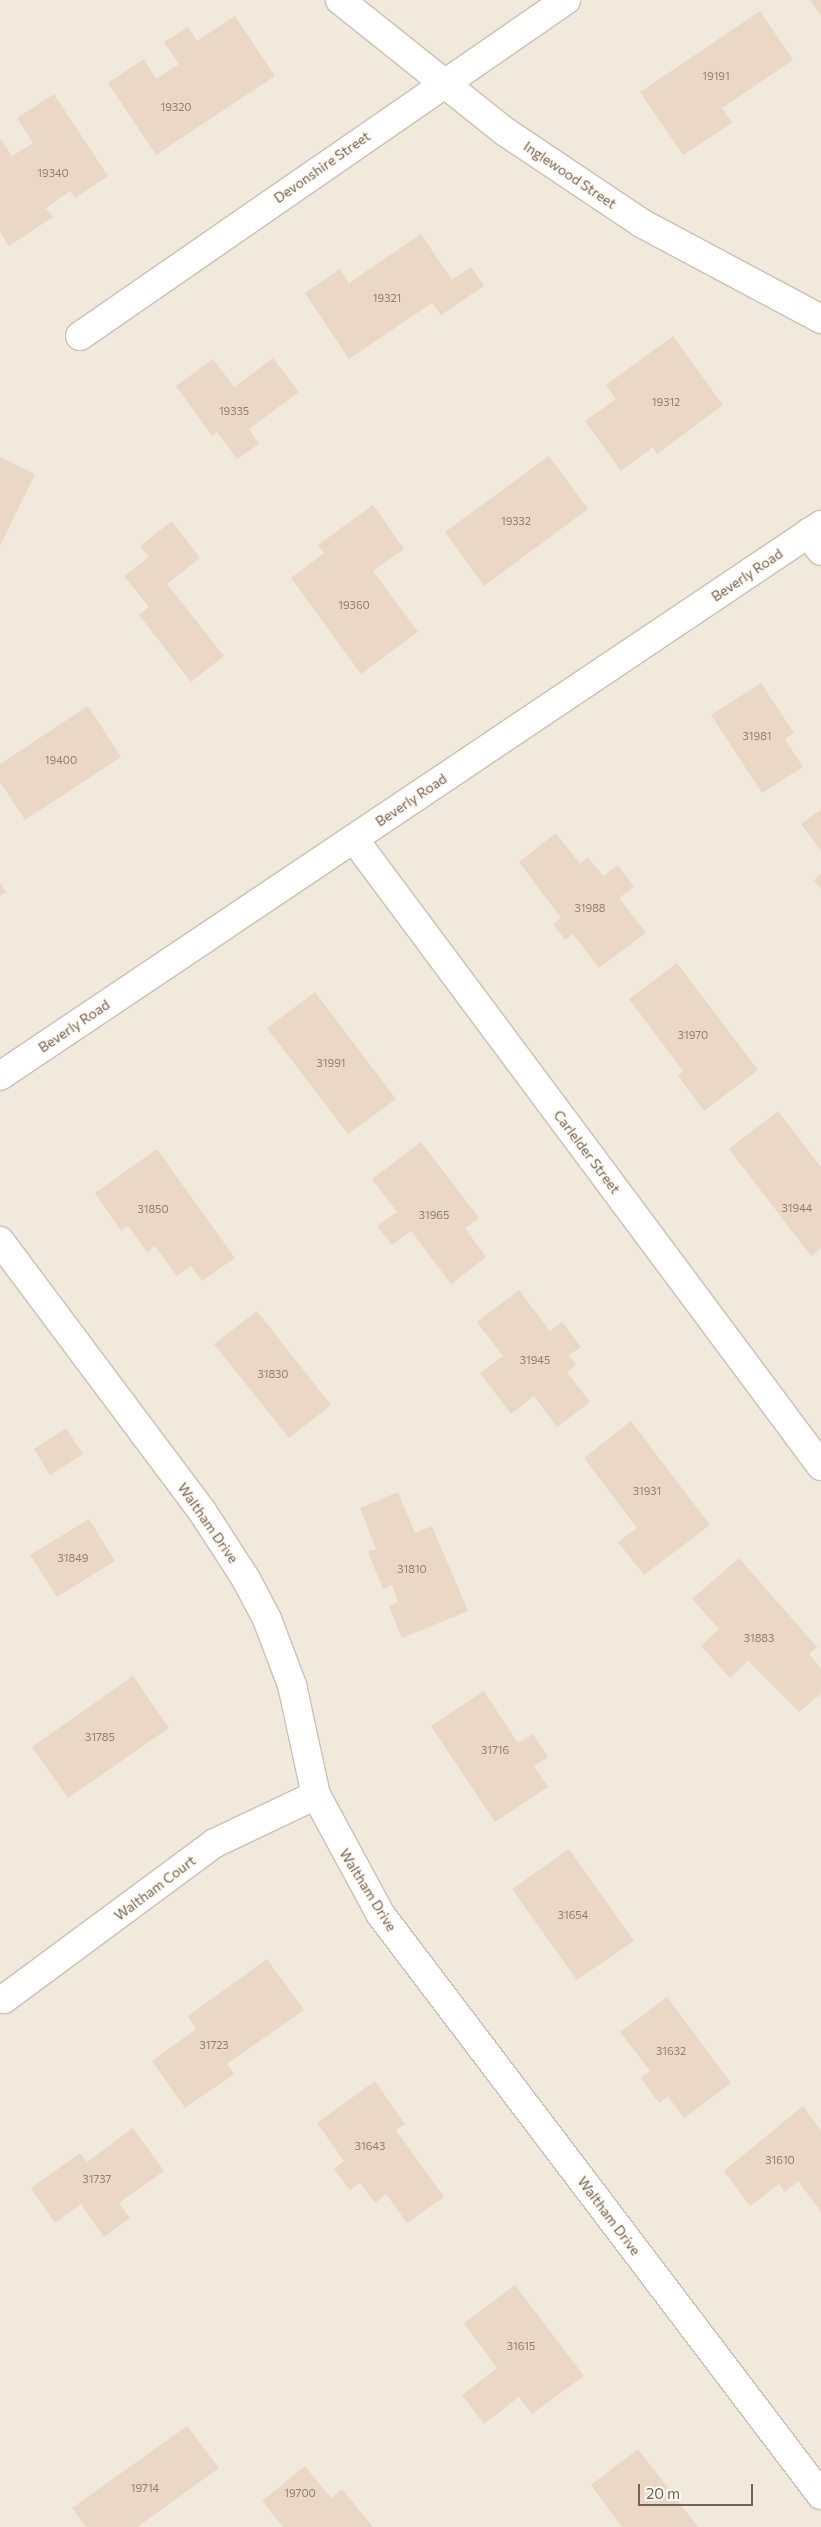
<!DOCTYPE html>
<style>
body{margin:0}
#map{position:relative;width:821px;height:2527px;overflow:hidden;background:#fbf6ed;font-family:Commissioner,sans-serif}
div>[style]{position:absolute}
.residential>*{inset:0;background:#f1e9dc}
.building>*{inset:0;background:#ebd7c6}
.roads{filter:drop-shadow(1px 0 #ccc0b4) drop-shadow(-1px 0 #ccc0b4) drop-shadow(0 1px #ccc0b4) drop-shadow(0 -1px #ccc0b4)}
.street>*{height:28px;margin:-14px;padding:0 14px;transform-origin:14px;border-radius:14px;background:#fff}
.secondary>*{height:28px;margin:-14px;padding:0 14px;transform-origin:14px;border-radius:14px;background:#fff}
span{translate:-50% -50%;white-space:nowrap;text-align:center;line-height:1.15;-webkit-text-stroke:4px #fdfaf3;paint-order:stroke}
.number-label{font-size:11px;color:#927e6f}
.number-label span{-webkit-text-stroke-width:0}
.street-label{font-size:14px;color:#746052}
.scale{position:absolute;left:638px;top:2484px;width:115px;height:22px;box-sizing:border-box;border:2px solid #746052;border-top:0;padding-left:6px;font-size:15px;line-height:18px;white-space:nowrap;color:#746052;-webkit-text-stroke:4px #fdfaf3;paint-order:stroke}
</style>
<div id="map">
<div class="residential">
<i style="clip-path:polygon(0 0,821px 0,821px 2527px,0 2527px)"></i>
</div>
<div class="building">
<i style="clip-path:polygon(810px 0,821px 0,821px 16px)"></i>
<i style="clip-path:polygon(760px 11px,793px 60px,722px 108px,732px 123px,683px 155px,640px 92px)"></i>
<i style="clip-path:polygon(235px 16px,275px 76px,156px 155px,108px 83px,144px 59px,156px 79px,179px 64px,164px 42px,188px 27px,197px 41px)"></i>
<i style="clip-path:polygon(54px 94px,108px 176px,75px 198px,70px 191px,46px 208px,53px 217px,9px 246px,0 232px,0 138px,12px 156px,33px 143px,17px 118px)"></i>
<i style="clip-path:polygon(421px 234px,452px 280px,471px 267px,484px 286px,441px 315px,432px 303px,349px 359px,305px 293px,340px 269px,349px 283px)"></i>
<i style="clip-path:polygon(673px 336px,723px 405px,657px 454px,653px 447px,621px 471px,585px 421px,616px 399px,606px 385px)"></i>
<i style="clip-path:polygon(273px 358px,299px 392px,249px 429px,259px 444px,237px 459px,217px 432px,212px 436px,176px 386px,213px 359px,234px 387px)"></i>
<i style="clip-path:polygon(549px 456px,588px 509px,484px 586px,445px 532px)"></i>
<i style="clip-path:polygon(0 457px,35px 474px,0 546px)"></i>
<i style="clip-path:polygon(373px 505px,404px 549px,373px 571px,418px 632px,361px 674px,291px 578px,324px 553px,318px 545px)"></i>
<i style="clip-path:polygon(172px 521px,200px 558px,167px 584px,224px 656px,191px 682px,139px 615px,149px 607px,124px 576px,149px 557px,140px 546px)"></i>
<i style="clip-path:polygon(761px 683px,794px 733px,785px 739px,803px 767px,762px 793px,711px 715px)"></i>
<i style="clip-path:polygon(88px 706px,121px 757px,25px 820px,0 782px,0 764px)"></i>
<i style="clip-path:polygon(821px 809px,821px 851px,801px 824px)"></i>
<i style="clip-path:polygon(556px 833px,580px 864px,588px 857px,603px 876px,618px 865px,634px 887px,619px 898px,646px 933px,599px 968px,573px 934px,565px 940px,553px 924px,561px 918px,519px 862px)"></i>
<i style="clip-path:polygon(821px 874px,821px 889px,814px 880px)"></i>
<i style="clip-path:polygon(0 883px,6px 892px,0 896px)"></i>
<i style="clip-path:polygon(677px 963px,758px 1070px,704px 1111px,678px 1076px,683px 1071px,629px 999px)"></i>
<i style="clip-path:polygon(315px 992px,396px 1099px,348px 1134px,267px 1028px)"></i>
<i style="clip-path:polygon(778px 1111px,821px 1167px,821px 1248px,811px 1256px,729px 1149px)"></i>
<i style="clip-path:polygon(421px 1142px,479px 1218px,465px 1228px,486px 1257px,451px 1284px,411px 1231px,392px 1245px,377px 1226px,397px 1212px,372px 1179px)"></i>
<i style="clip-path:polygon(157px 1149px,235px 1258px,202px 1281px,191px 1266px,177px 1276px,155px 1246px,147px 1252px,128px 1226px,121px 1231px,95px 1193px)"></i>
<i style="clip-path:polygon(519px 1290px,550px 1331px,562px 1322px,581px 1347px,569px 1355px,576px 1365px,567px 1372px,590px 1402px,557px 1427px,534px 1396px,511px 1414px,480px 1373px,503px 1356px,477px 1322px)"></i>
<i style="clip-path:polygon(257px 1311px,331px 1405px,289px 1438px,214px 1344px)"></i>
<i style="clip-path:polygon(631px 1421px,710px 1525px,644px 1575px,618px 1542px,637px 1528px,584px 1458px)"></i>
<i style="clip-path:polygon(66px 1428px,83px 1454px,50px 1475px,34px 1449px)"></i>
<i style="clip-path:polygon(398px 1492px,415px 1533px,432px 1526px,468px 1611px,402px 1638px,389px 1606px,398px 1602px,392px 1585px,383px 1589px,368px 1552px,376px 1549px,360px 1508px)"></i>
<i style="clip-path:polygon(89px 1519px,115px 1561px,57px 1597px,30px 1555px)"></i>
<i style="clip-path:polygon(739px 1558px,817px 1647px,809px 1654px,821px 1668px,821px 1693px,799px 1712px,748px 1661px,730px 1678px,701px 1646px,719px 1629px,692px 1599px)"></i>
<i style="clip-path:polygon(133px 1676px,169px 1728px,68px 1798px,32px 1747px)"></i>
<i style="clip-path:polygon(484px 1691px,518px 1743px,533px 1734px,548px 1757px,534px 1766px,548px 1787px,495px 1822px,431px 1726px)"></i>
<i style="clip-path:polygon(569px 1849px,634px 1941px,577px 1980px,512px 1889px)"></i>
<i style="clip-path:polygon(267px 1959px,304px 2010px,227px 2064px,234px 2074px,185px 2108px,152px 2061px,196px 2029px,188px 2016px)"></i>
<i style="clip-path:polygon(667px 1997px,731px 2083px,684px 2118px,668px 2096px,659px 2103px,641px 2078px,650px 2071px,620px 2032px)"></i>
<i style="clip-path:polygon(375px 2081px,405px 2124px,396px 2130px,444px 2197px,407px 2223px,386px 2194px,375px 2203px,360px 2183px,350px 2190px,334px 2169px,344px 2161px,317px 2123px)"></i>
<i style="clip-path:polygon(803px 2106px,821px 2131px,821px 2212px,798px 2181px,785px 2192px,779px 2184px,750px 2206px,724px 2171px)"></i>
<i style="clip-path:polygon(133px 2128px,164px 2171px,119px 2203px,130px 2218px,104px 2237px,81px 2204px,55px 2223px,31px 2188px,80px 2153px,87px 2162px)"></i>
<i style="clip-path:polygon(515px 2285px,584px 2376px,532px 2414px,519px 2397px,484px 2424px,462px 2395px,497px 2368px,464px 2323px)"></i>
<i style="clip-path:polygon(187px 2426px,219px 2468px,137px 2527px,86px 2527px,72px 2508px)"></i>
<i style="clip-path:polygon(638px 2449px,698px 2527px,622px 2527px,591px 2485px)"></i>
<i style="clip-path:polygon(305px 2466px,331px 2498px,342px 2489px,373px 2527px,283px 2527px,262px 2501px)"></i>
</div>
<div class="roads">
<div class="street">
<i style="left:340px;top:0;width:210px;rotate:38.6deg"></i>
<i style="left:504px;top:131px;width:167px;rotate:33.8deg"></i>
<i style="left:643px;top:224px;width:202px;rotate:28.1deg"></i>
<i style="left:80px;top:336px;width:591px;rotate:-34.66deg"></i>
<i style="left:808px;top:533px;width:22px;rotate:54deg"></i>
<i style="left:354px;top:839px;width:782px;rotate:53.32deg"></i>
<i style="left:0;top:1241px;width:337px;rotate:53.2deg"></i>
<i style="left:202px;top:1511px;width:81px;rotate:57.1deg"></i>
<i style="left:246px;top:1579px;width:45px;rotate:62.3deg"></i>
<i style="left:267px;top:1619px;width:71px;rotate:69.3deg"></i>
<i style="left:292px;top:1685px;width:113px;rotate:77.7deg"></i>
<i style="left:316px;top:1795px;width:136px;rotate:61.6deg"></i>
<i style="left:381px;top:1915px;width:728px;rotate:52.82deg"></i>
<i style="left:4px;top:1999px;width:262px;rotate:-36.5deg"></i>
<i style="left:215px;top:1843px;width:112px;rotate:-25.4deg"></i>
</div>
<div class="secondary">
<i style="left:0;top:1076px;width:989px;rotate:-33.87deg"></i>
</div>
</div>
<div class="number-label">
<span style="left:716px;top:76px">19191</span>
<span style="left:176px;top:107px">19320</span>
<span style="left:53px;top:173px">19340</span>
<span style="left:387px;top:298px">19321</span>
<span style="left:666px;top:402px">19312</span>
<span style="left:234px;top:411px">19335</span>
<span style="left:516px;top:521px">19332</span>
<span style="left:354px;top:605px">19360</span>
<span style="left:757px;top:736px">31981</span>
<span style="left:61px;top:760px">19400</span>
<span style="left:590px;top:908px">31988</span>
<span style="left:693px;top:1035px">31970</span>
<span style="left:331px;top:1063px">31991</span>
<span style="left:797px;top:1208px">31944</span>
<span style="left:153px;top:1209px">31850</span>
<span style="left:434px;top:1215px">31965</span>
<span style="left:535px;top:1360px">31945</span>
<span style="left:273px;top:1374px">31830</span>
<span style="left:647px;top:1491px">31931</span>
<span style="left:73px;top:1558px">31849</span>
<span style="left:412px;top:1569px">31810</span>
<span style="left:759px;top:1638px">31883</span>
<span style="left:100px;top:1737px">31785</span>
<span style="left:495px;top:1750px">31716</span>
<span style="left:573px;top:1915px">31654</span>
<span style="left:214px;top:2045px">31723</span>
<span style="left:671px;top:2051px">31632</span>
<span style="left:370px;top:2146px">31643</span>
<span style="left:780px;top:2160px">31610</span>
<span style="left:97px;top:2179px">31737</span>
<span style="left:521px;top:2346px">31615</span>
<span style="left:145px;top:2488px">19714</span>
<span style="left:300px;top:2493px">19700</span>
</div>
<div class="street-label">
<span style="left:322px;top:167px;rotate:-35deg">Devonshire Street</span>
<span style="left:570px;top:175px;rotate:34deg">Inglewood Street</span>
<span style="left:747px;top:575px;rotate:-34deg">Beverly Road</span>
<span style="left:411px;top:800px;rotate:-34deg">Beverly Road</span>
<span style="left:74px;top:1026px;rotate:-34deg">Beverly Road</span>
<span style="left:587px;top:1152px;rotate:53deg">Carlelder Street</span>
<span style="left:208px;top:1523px;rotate:55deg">Waltham Drive</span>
<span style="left:155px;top:1888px;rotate:-37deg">Waltham Court</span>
<span style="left:368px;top:1890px;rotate:58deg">Waltham Drive</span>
<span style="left:609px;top:2216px;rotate:53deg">Waltham Drive</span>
</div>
<div class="scale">20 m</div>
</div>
